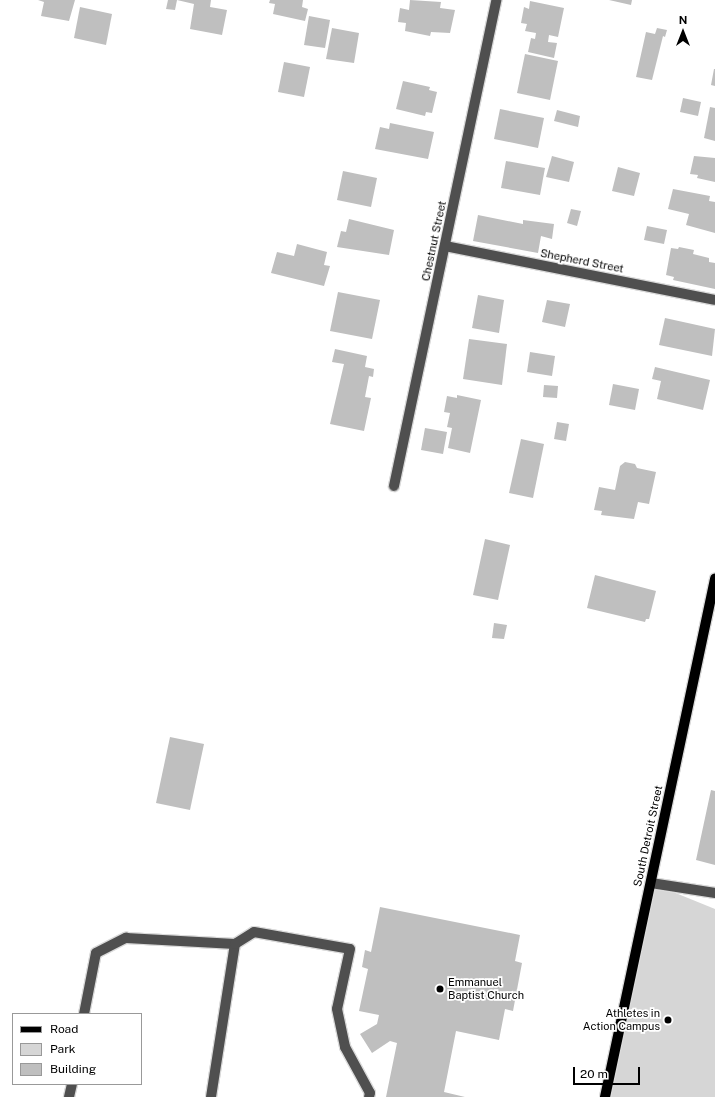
<!DOCTYPE html>
<style>
body{margin:0}
#map{position:relative;width:715px;height:1097px;overflow:hidden;background:#fff;font-family:"Public Sans",sans-serif}
div>[style]{position:absolute}
.green>*{inset:0;background:#d6d6d6}
.building>*{inset:0;background:#bfbfbf}
.roads{filter:drop-shadow(1px 0 #dbdbdb) drop-shadow(-1px 0 #dbdbdb) drop-shadow(0 1px #dbdbdb) drop-shadow(0 -1px #dbdbdb)}
.minor>*{height:10px;margin:-5px;padding:0 5px;transform-origin:5px;border-radius:5px;background:#4f4f4f}
.major>*{height:10px;margin:-5px;padding:0 5px;transform-origin:5px;border-radius:5px;background:#000}
.dots>*{width:11px;height:11px;translate:-50% -50%;box-sizing:border-box;border:2px solid #fff;border-radius:50%}
span{translate:-50% -50%;white-space:nowrap;text-align:center;line-height:1.15;-webkit-text-stroke:3.5px #fff;paint-order:stroke}
.street-label{font-size:11px;color:#000}
.poi-label{font-size:11px;color:#000}
.left{translate:0 -50%;text-align:left}
.right{translate:-100% -50%;text-align:right}
.legend{position:absolute;left:12px;top:1013px;width:130px;height:72px;box-sizing:border-box;background:#fff;border:1px solid #999;margin:0;padding:5px 7px;list-style:none;font-size:12px;color:#000}
.legend li{display:flex;align-items:center;gap:8px;height:20px}
.legend b{width:20px;border:1px solid #999}
.north{position:absolute;left:663px;top:12px;width:40px;height:40px;-webkit-text-stroke:3px #fff;paint-order:stroke;rotate:0deg;font-size:11px;font-weight:700;line-height:16px;text-align:center;color:#000}
.north::after{content:'';display:block;margin:auto;width:14px;height:18px;background:#000;clip-path:polygon(50% 0,100% 100%,50% 72%,0 100%)}
.scale{position:absolute;left:573px;top:1067px;width:67px;height:18px;box-sizing:border-box;border:2px solid #000;border-top:0;padding-left:5px;font-size:12px;line-height:14px;white-space:nowrap;color:#000;-webkit-text-stroke:3px #fff;paint-order:stroke}
</style>
<div id="map">
<div class="green">
<i style="clip-path:polygon(651px 883px,715px 909px,715px 1097px,606px 1097px)"></i>
</div>
<div class="building">
<i style="clip-path:polygon(38px 0,75px 0,69px 21px,41px 16px,44px 2px)"></i>
<i style="clip-path:polygon(168px 0,177px 0,175px 10px,166px 9px)"></i>
<i style="clip-path:polygon(177px 0,211px 0,210px 7px,227px 10px,222px 35px,190px 29px,194px 4px)"></i>
<i style="clip-path:polygon(270px 0,303px 0,302px 7px,308px 9px,305px 21px,273px 14px,275px 4px,269px 3px)"></i>
<i style="clip-path:polygon(410px 0,441px 2px,440px 8px,455px 10px,450px 33px,431px 32px,430px 36px,405px 31px,406px 23px,398px 22px,400px 8px,409px 10px)"></i>
<i style="clip-path:polygon(609px 0,632px 0,631px 5px)"></i>
<i style="clip-path:polygon(530px 1px,564px 8px,558px 37px,549px 35px,548px 42px,557px 43px,554px 58px,528px 52px,531px 38px,535px 39px,536px 33px,525px 31px,527px 24px,521px 23px,524px 7px,529px 9px)"></i>
<i style="clip-path:polygon(80px 7px,112px 14px,106px 45px,74px 38px)"></i>
<i style="clip-path:polygon(309px 16px,330px 20px,325px 48px,304px 45px)"></i>
<i style="clip-path:polygon(332px 28px,359px 33px,354px 63px,326px 59px)"></i>
<i style="clip-path:polygon(657px 28px,667px 30px,665px 37px,663px 36px,652px 80px,636px 77px,646px 32px,655px 34px)"></i>
<i style="clip-path:polygon(525px 54px,558px 61px,550px 100px,517px 93px)"></i>
<i style="clip-path:polygon(284px 62px,310px 67px,304px 97px,278px 92px)"></i>
<i style="clip-path:polygon(714px 69px,715px 69px,715px 86px,711px 85px)"></i>
<i style="clip-path:polygon(403px 81px,430px 87px,429px 90px,437px 92px,432px 113px,426px 112px,425px 116px,396px 109px)"></i>
<i style="clip-path:polygon(683px 98px,701px 102px,698px 116px,680px 112px)"></i>
<i style="clip-path:polygon(710px 107px,715px 108px,715px 141px,704px 138px)"></i>
<i style="clip-path:polygon(500px 109px,544px 118px,538px 148px,494px 139px)"></i>
<i style="clip-path:polygon(557px 110px,580px 116px,578px 127px,554px 121px)"></i>
<i style="clip-path:polygon(390px 123px,434px 132px,428px 159px,375px 149px,380px 127px,389px 129px)"></i>
<i style="clip-path:polygon(552px 156px,574px 162px,569px 182px,546px 177px)"></i>
<i style="clip-path:polygon(694px 156px,715px 158px,715px 182px,697px 178px,698px 175px,690px 174px)"></i>
<i style="clip-path:polygon(506px 161px,545px 168px,540px 195px,501px 188px)"></i>
<i style="clip-path:polygon(618px 167px,640px 173px,634px 196px,612px 191px)"></i>
<i style="clip-path:polygon(343px 171px,377px 178px,371px 207px,337px 200px)"></i>
<i style="clip-path:polygon(673px 189px,710px 196px,709px 201px,715px 202px,715px 233px,686px 225px,689px 214px,668px 209px)"></i>
<i style="clip-path:polygon(571px 209px,581px 211px,577px 226px,567px 223px)"></i>
<i style="clip-path:polygon(478px 215px,523px 224px,523px 220px,554px 224px,552px 239px,541px 236px,538px 253px,473px 241px)"></i>
<i style="clip-path:polygon(349px 219px,394px 230px,389px 255px,337px 247px,341px 231px,346px 232px)"></i>
<i style="clip-path:polygon(647px 226px,667px 230px,664px 244px,644px 240px)"></i>
<i style="clip-path:polygon(297px 244px,327px 252px,324px 265px,330px 266px,324px 286px,271px 273px,277px 252px,294px 256px)"></i>
<i style="clip-path:polygon(679px 247px,694px 250px,693px 254px,709px 258px,709px 262px,715px 263px,715px 289px,673px 280px,674px 277px,666px 275px,671px 248px,678px 249px)"></i>
<i style="clip-path:polygon(338px 292px,380px 300px,372px 339px,330px 331px)"></i>
<i style="clip-path:polygon(478px 295px,504px 300px,499px 333px,472px 328px)"></i>
<i style="clip-path:polygon(547px 300px,570px 304px,565px 327px,542px 322px)"></i>
<i style="clip-path:polygon(665px 318px,715px 329px,712px 356px,659px 345px)"></i>
<i style="clip-path:polygon(469px 339px,507px 344px,502px 385px,463px 379px)"></i>
<i style="clip-path:polygon(335px 349px,367px 356px,365px 367px,374px 369px,373px 377px,369px 376px,365px 397px,371px 398px,364px 431px,330px 424px,344px 364px,332px 362px)"></i>
<i style="clip-path:polygon(530px 352px,555px 356px,552px 376px,527px 372px)"></i>
<i style="clip-path:polygon(655px 367px,710px 380px,703px 410px,657px 399px,661px 381px,652px 379px)"></i>
<i style="clip-path:polygon(613px 384px,639px 389px,635px 410px,609px 405px)"></i>
<i style="clip-path:polygon(544px 385px,558px 386px,557px 398px,543px 397px)"></i>
<i style="clip-path:polygon(457px 395px,481px 400px,470px 453px,448px 448px,452px 428px,447px 427px,450px 413px,444px 412px,447px 396px,457px 398px)"></i>
<i style="clip-path:polygon(557px 422px,569px 424px,566px 441px,554px 439px)"></i>
<i style="clip-path:polygon(425px 428px,447px 432px,443px 454px,421px 450px)"></i>
<i style="clip-path:polygon(521px 439px,544px 444px,533px 498px,509px 493px)"></i>
<i style="clip-path:polygon(625px 462px,635px 464px,637px 468px,656px 472px,649px 504px,638px 502px,634px 519px,601px 515px,602px 511px,594px 510px,599px 487px,615px 490px,620px 466px)"></i>
<i style="clip-path:polygon(485px 539px,510px 545px,498px 600px,473px 595px)"></i>
<i style="clip-path:polygon(595px 575px,656px 591px,649px 619px,646px 619px,645px 622px,587px 608px)"></i>
<i style="clip-path:polygon(494px 623px,507px 625px,504px 639px,492px 638px)"></i>
<i style="clip-path:polygon(170px 737px,204px 744px,190px 810px,156px 803px)"></i>
<i style="clip-path:polygon(711px 790px,715px 791px,715px 865px,696px 860px)"></i>
<i style="clip-path:polygon(380px 907px,520px 935px,515px 961px,522px 963px,513px 1011px,505px 1009px,499px 1040px,456px 1031px,444px 1092px,465px 1097px,386px 1097px,397px 1043px,390px 1041px,372px 1053px,360px 1034px,377px 1024px,379px 1015px,359px 1011px,368px 969px,362px 967px,365px 950px,371px 952px)"></i>
</div>
<div class="roads">
<div class="minor">
<i style="left:445px;top:246px;width:275px;rotate:11.3deg"></i>
<i style="left:394px;top:486px;width:497px;rotate:-78.1deg"></i>
<i style="left:651px;top:883px;width:65px;rotate:8.9deg"></i>
<i style="left:84px;top:1014px;width:62px;rotate:-78.9deg"></i>
<i style="left:96px;top:953px;width:34px;rotate:-27deg"></i>
<i style="left:126px;top:938px;width:109px;rotate:3.2deg"></i>
<i style="left:69px;top:1097px;width:13px;rotate:-77deg"></i>
<i style="left:211px;top:1097px;width:155px;rotate:-81.1deg"></i>
<i style="left:235px;top:944px;width:22px;rotate:-32deg"></i>
<i style="left:254px;top:932px;width:97px;rotate:10deg"></i>
<i style="left:350px;top:949px;width:61px;rotate:102.2deg"></i>
<i style="left:337px;top:1009px;width:39px;rotate:78deg"></i>
<i style="left:345px;top:1047px;width:52px;rotate:61.5deg"></i>
<i style="left:370px;top:1093px;width:4px;rotate:104deg"></i>
</div>
<div class="major">
<i style="left:605px;top:1097px;width:530px;rotate:-78.01deg"></i>
</div>
</div>
<div class="dots">
<i style="left:440px;top:989px;background:#000"></i>
<i style="left:668px;top:1020px;background:#000"></i>
</div>
<div class="street-label">
<span style="left:434px;top:241px;rotate:-78deg">Chestnut Street</span>
<span style="left:582px;top:261px;rotate:11deg">Shepherd Street</span>
<span style="left:648px;top:836px;rotate:-78deg">South Detroit Street</span>
</div>
<div class="poi-label">
<span class="left" style="left:448px;top:989px">Emmanuel<br>Baptist Church</span>
<span class="right" style="left:660px;top:1020px">Athletes in<br>Action Campus</span>
</div>
<ul class="legend">
<li><b style="height:5px;background:#000"></b>Road</li>
<li><b style="height:11px;background:#d6d6d6"></b>Park</li>
<li><b style="height:11px;background:#bfbfbf"></b>Building</li>
</ul>
<div class="north">N</div>
<div class="scale">20 m</div>
</div>
